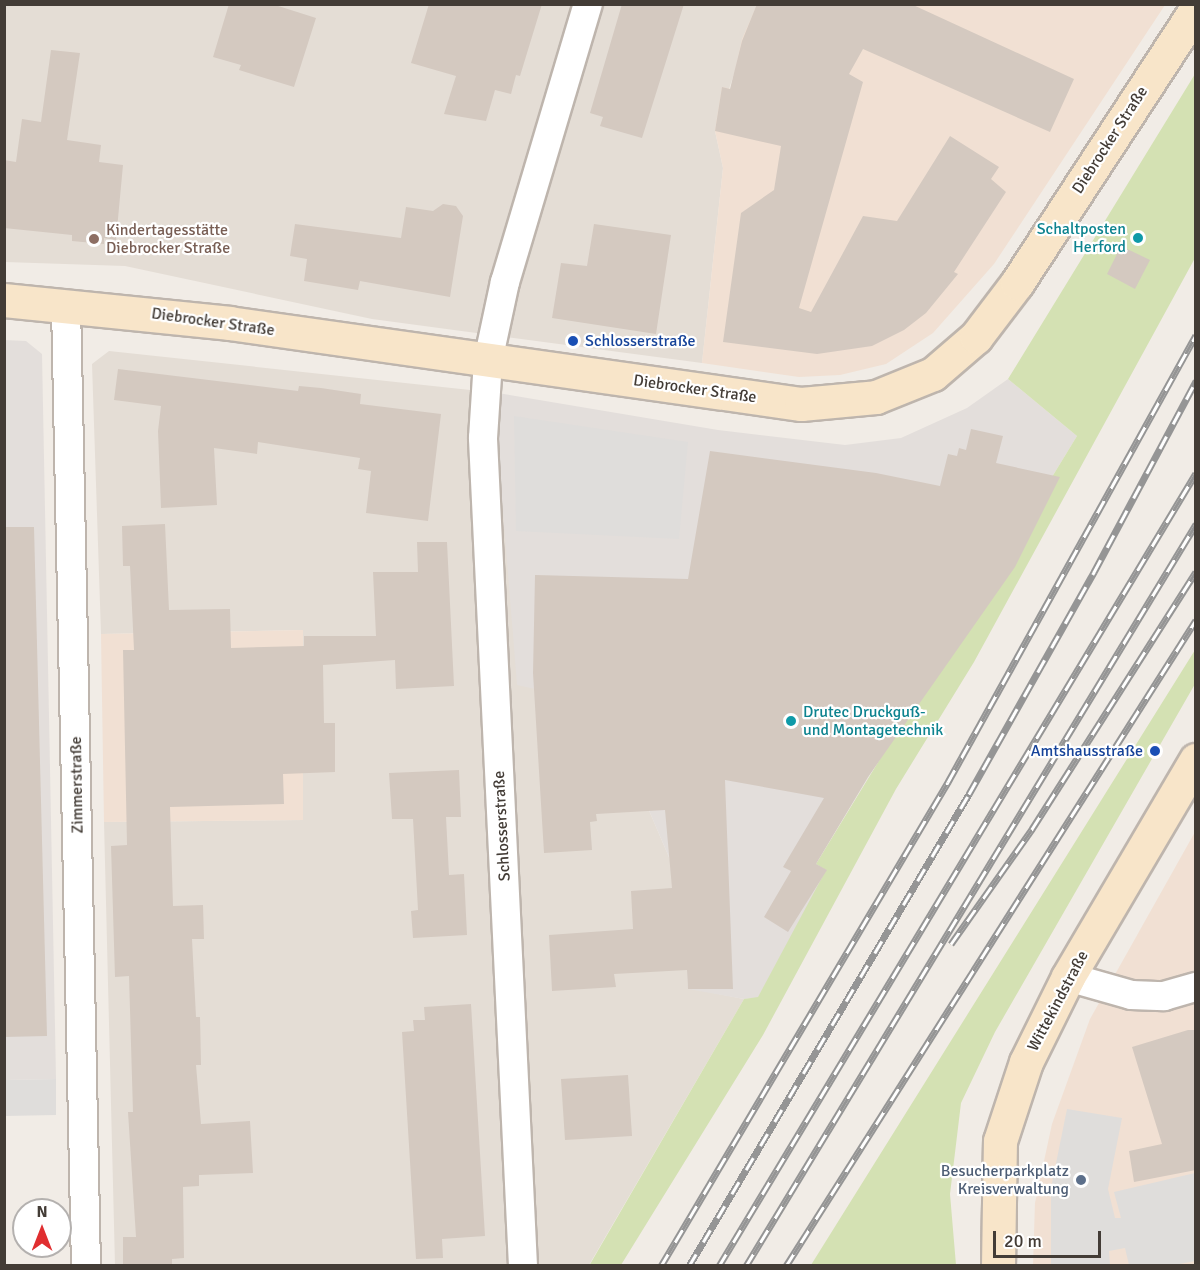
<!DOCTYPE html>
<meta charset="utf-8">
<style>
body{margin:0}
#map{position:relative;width:1200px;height:1270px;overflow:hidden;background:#f1ece6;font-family:Signika,sans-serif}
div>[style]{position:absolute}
.residential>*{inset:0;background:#e4ddd5}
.commercial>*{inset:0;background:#f1e0d3}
.industrial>*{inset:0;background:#e3dedb}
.green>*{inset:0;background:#d4e1b3}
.parking>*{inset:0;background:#dfdddb}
.building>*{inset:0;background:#d4c9c0}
.roads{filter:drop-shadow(2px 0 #beb5ad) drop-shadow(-2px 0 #beb5ad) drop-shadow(0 2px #beb5ad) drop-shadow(0 -2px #beb5ad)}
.street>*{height:28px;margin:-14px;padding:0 14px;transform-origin:14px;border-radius:14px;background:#fff}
.secondary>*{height:33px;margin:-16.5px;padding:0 16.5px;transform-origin:16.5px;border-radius:16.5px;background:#f8e5c9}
.rail>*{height:7px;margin-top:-3.5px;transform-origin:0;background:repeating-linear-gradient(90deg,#fff 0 14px,#959595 0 28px);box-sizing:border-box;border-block:2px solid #959595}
.dots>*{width:16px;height:16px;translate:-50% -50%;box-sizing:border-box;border:3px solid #fff;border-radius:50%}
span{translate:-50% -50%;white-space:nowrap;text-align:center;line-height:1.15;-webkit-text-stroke:4.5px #fff;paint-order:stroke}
.street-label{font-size:16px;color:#433c36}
.culture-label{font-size:16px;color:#0d838f}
.right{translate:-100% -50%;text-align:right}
.left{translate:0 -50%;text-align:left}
.education-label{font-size:16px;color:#785e54}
.transit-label{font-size:16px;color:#164399}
.service-label{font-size:16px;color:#4e5e75}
.frame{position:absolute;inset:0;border:6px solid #433c36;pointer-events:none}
.north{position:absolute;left:12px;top:1198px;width:60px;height:60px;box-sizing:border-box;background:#fff;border:2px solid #b4b1af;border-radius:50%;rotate:0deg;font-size:16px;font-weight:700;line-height:24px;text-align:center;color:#433c36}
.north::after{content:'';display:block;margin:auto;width:21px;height:27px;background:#e02e30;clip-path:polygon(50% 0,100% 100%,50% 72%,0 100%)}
.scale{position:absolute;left:993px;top:1231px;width:108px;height:27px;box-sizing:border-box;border:3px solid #433c36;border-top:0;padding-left:8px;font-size:18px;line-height:21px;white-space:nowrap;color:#433c36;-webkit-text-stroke:4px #fff;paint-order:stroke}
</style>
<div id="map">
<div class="residential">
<i style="clip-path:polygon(5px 5px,757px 5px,715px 131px,723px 168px,702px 363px,372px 319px,125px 266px,5px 262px)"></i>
<i style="clip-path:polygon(109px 351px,498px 393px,535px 689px,633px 773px,683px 890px,688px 988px,744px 999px,589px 1265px,115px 1265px,104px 822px,303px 820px,303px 630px,101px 634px,92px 364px)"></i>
</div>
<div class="commercial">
<i style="clip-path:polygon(757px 5px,1165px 5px,994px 264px,933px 333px,886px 364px,840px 375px,799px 377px,702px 363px,723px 168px,715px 131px,718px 111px,722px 87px,731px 89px,742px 39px)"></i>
<i style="clip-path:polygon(303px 630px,303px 820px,104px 822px,101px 634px)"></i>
<i style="clip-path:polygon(1195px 832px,1195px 1265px,1033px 1266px,1035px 1203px,1052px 1124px,1090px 1019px)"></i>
</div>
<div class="industrial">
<i style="clip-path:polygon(4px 340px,26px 341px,42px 354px,56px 1079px,5px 1080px)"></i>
<i style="clip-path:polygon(1008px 379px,1077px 436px,816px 863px,827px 870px,758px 998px,744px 999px,688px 989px,683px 890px,633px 773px,535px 689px,517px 685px,497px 438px,498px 393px,718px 430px,845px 445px,901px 438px,967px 408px)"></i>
</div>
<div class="green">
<i style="clip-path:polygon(1195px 74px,1195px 258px,974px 662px,896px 789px,763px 1035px,621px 1265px,589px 1266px,744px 999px,758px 997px,826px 870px,816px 864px,1077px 436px,1008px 379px)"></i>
<i style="clip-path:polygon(1195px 650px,1195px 684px,995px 1032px,961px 1103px,950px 1194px,956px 1265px,811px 1265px)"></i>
</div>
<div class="parking">
<i style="clip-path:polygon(514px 416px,688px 442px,679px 539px,516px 531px)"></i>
<i style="clip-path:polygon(56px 1079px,56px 1115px,5px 1116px,5px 1080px)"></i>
<i style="clip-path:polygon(1067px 1109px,1122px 1118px,1108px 1189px,1115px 1218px,1121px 1218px,1114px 1192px,1195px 1173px,1195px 1261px,1175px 1265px,1129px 1265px,1125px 1248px,1109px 1251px,1110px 1265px,1051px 1265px,1051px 1188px)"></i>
</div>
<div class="building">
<i style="clip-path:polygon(229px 4px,272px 4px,316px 18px,294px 87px,239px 70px,241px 65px,213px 57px)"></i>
<i style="clip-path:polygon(429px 4px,542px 4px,520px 76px,516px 75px,511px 94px,495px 90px,486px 121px,444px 114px,456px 76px,411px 63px)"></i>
<i style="clip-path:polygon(622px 4px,684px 4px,642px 138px,600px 126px,603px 117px,590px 113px)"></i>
<i style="clip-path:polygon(757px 4px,911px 4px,1074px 79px,1050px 132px,863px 49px,849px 74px,863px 82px,799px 308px,811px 312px,863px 216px,897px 221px,950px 136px,999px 167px,991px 179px,1006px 192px,954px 272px,958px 274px,926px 313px,904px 330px,872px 346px,817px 354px,723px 342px,741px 213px,774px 190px,781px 146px,715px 131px,722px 87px,730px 89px,742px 41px)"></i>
<i style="clip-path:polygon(51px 50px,80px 53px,67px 140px,101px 145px,99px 162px,123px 165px,116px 240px,104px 238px,104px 244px,72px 241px,72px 235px,4px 228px,4px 160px,16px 162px,22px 119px,41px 122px)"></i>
<i style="clip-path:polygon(443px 204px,456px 206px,463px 216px,450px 297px,360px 281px,358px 290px,304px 281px,307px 259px,290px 256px,295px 224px,401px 238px,406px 207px,433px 211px)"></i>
<i style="clip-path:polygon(594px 224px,671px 235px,656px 334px,552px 318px,561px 263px,587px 266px)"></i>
<i style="clip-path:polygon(1121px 246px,1150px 260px,1135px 289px,1107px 274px)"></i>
<i style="clip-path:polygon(118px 369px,298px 391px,299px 386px,321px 388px,361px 394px,360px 404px,441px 414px,428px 521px,366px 513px,371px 471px,358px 469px,360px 458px,258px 442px,257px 454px,214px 448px,217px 505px,161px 508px,158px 431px,161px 406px,114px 400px)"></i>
<i style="clip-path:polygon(971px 429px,1003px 436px,996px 463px,1060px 477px,1015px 567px,868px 777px,816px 864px,827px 870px,788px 932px,764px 917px,791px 871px,783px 867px,824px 798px,725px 780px,733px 989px,688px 989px,687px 970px,614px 974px,616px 987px,552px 991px,549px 935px,633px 929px,631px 891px,672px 888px,665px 810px,596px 814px,597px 821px,590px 822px,592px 850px,544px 853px,533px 673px,535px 575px,688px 579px,710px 451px,876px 473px,940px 486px,948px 454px,957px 456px,959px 448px,966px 450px)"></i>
<i style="clip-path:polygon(165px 524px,169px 610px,230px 609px,231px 648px,304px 646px,304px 636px,376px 636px,373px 572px,418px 572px,417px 542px,447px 542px,454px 686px,396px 689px,395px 660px,323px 665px,324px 723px,335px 723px,335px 772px,283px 774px,284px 804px,170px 807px,173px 906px,203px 905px,204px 939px,192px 939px,196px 1017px,200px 1017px,201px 1065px,196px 1065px,201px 1124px,250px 1121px,253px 1173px,199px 1175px,199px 1186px,183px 1187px,184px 1258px,172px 1259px,172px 1266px,123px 1266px,123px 1237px,136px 1237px,128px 1112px,133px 1112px,129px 976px,115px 977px,111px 846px,127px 845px,123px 650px,134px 650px,130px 566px,123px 566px,122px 526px)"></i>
<i style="clip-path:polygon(4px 527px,34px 527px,47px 1036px,4px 1037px)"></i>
<i style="clip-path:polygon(459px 770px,461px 817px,446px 817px,449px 875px,464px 874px,467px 935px,413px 938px,411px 911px,418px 910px,413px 819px,392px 819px,389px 773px)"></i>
<i style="clip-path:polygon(471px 1004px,485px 1236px,442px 1239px,443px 1258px,416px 1259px,402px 1032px,414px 1031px,413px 1020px,425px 1020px,424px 1007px)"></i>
<i style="clip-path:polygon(1188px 1030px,1196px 1030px,1196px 1170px,1134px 1182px,1129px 1151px,1162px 1144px,1132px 1047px)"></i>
<i style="clip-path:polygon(628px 1075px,632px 1136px,565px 1140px,561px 1079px)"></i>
</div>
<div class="roads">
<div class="street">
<i style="left:66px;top:305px;width:961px;rotate:88.81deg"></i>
<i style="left:1068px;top:977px;width:66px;rotate:15.9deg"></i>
<i style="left:1131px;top:995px;width:33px;rotate:2deg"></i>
<i style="left:1164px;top:996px;width:33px;rotate:-16deg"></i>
<i style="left:523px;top:1266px;width:829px;rotate:-92.77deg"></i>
<i style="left:483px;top:438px;width:77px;rotate:-86.3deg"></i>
<i style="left:488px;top:361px;width:81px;rotate:-77.9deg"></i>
<i style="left:505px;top:282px;width:290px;rotate:-73.4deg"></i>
</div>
<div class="secondary">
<i style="left:4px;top:300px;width:226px;rotate:5.8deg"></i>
<i style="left:229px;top:323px;width:578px;rotate:8.06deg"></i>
<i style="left:801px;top:404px;width:75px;rotate:-5.3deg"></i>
<i style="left:876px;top:397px;width:61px;rotate:-22deg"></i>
<i style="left:933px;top:374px;width:57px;rotate:-40.7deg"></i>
<i style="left:976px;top:337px;width:68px;rotate:-52.8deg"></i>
<i style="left:1017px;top:283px;width:327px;rotate:-56.8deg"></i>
<i style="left:998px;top:1266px;width:125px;rotate:-89.1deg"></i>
<i style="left:1000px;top:1141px;width:83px;rotate:-71.8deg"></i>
<i style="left:1026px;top:1062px;width:95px;rotate:-63.7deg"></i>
<i style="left:1068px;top:977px;width:252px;rotate:-59.5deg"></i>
</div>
</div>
<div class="rail">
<i style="left:951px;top:944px;width:141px;rotate:-54.8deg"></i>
<i style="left:1032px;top:829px;width:305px;rotate:-57.5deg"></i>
<i style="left:661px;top:1266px;width:563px;rotate:-59.33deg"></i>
<i style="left:948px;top:782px;width:511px;rotate:-60.98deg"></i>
<i style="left:689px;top:1266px;width:549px;rotate:-59.32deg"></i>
<i style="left:969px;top:794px;width:255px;rotate:-60.6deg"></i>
<i style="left:1094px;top:572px;width:217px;rotate:-61.9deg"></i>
<i style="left:719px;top:1266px;width:925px;rotate:-58.97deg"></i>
<i style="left:746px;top:1266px;width:868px;rotate:-58.76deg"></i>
<i style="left:786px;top:1266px;width:765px;rotate:-57.6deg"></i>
</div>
<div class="dots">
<i style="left:1138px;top:238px;background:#0f9aa8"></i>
<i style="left:94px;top:239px;background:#8d6e63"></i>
<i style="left:573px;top:341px;background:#1a4fb4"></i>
<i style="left:791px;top:721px;background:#0f9aa8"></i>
<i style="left:1155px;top:751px;background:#1a4fb4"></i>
<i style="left:1081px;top:1180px;background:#5c6f8a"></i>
</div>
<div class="street-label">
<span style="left:1110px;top:140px;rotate:-57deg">Diebrocker Straße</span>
<span style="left:213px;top:322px;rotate:8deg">Diebrocker Straße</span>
<span style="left:695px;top:389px;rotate:8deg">Diebrocker Straße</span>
<span style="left:77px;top:785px;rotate:-91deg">Zimmerstraße</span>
<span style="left:502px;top:826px;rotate:-93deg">Schlosserstraße</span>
<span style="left:1058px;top:1001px;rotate:-62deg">Wittekindstraße</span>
</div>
<div class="culture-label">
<span class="right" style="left:1126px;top:238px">Schaltposten<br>Herford</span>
<span class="left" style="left:803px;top:721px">Drutec Druckguß-<br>und Montagetechnik</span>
</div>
<div class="education-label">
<span class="left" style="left:106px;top:239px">Kindertagesstätte<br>Diebrocker Straße</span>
</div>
<div class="transit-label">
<span class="left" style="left:585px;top:341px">Schlosserstraße</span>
<span class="right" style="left:1143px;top:751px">Amtshausstraße</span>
</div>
<div class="service-label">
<span class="right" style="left:1069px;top:1180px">Besucherparkplatz<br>Kreisverwaltung</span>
</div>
<div class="frame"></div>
<div class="north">N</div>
<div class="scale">20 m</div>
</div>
